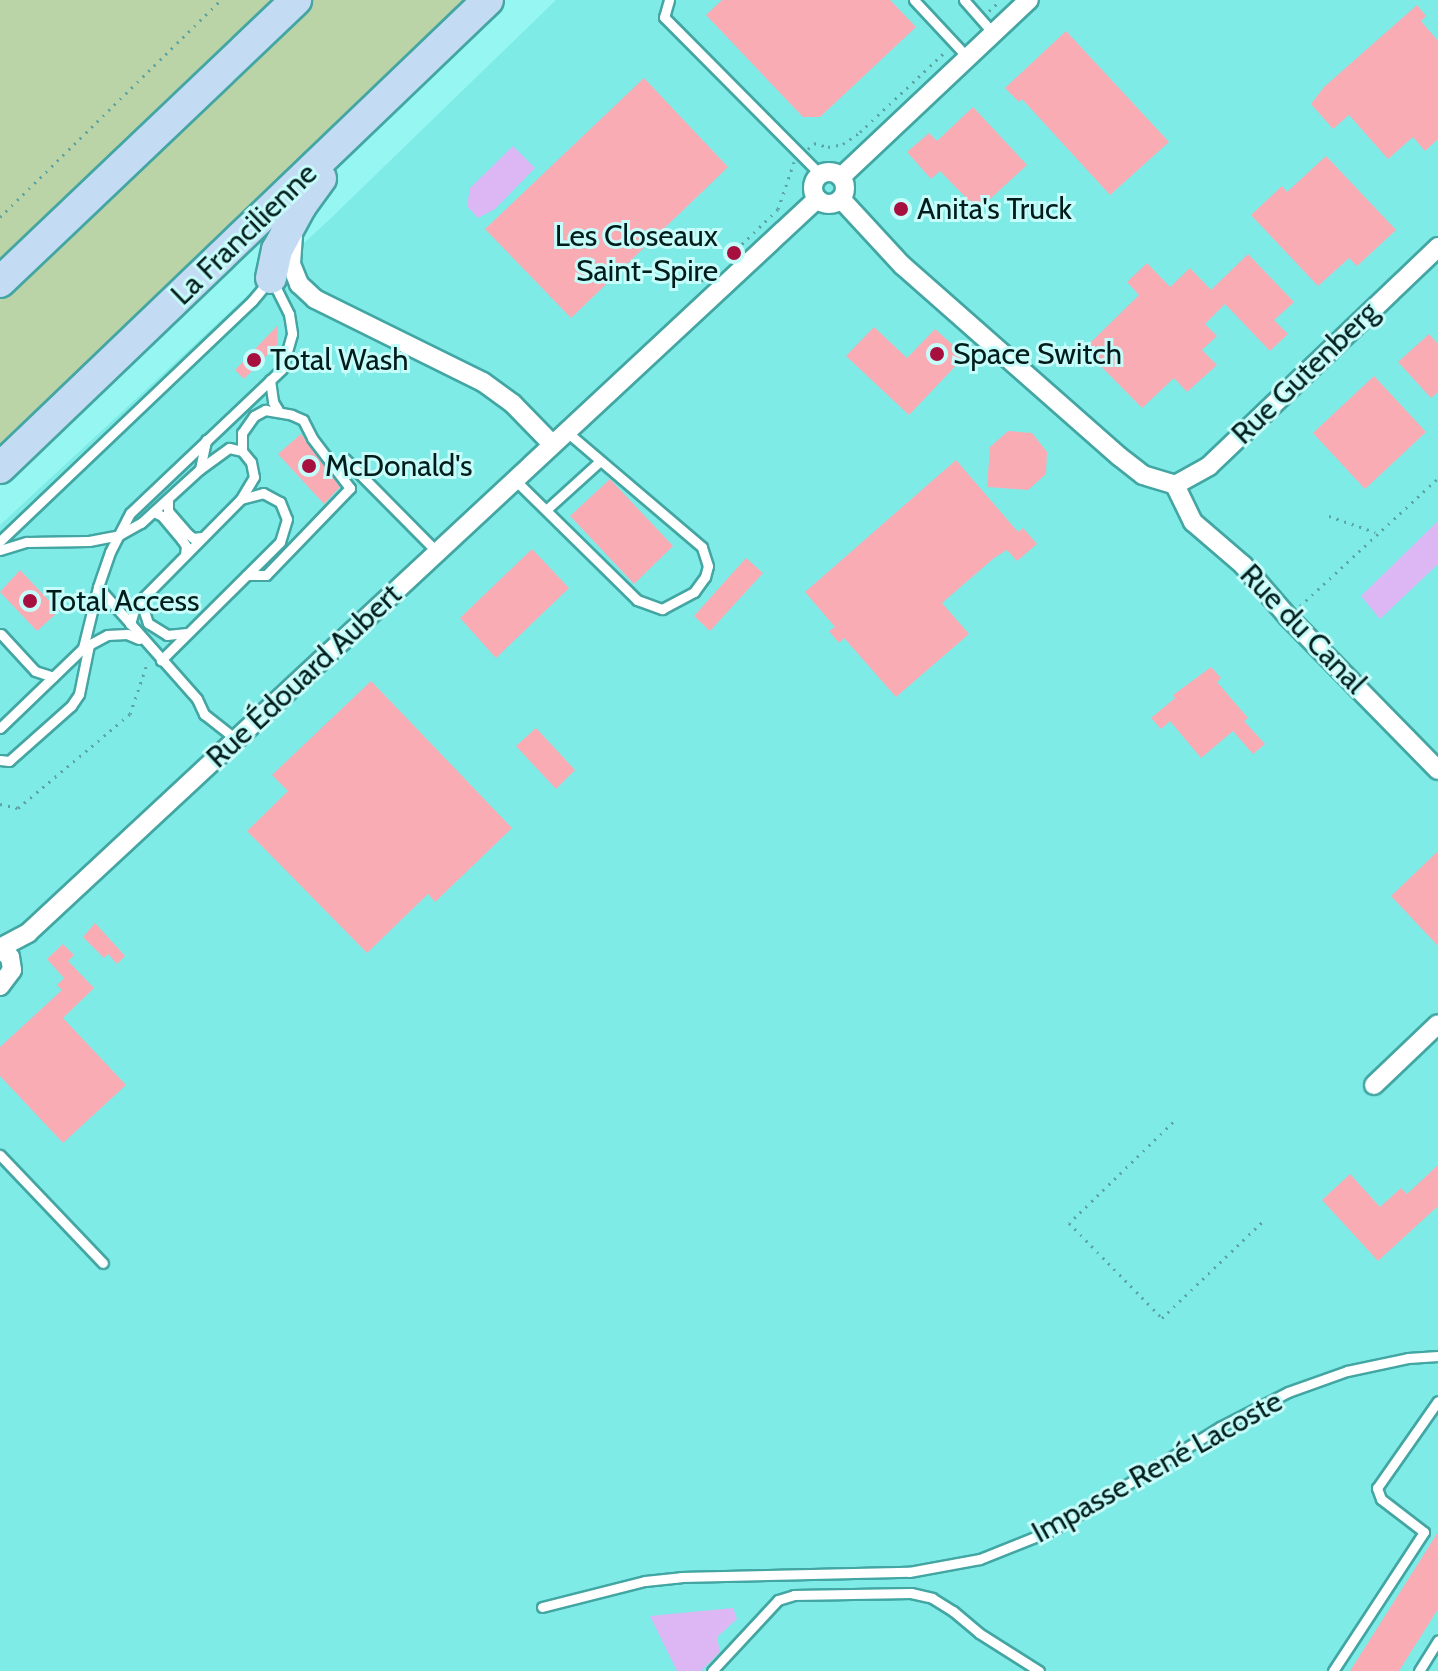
<!DOCTYPE html>
<meta charset="utf-8">
<style>
body{margin:0}
#map{position:relative;width:1438px;height:1671px;overflow:hidden;background:#96f7f2;font-family:Cabin,sans-serif}
div>[style]{position:absolute}
.built>*{inset:0;background:#7eebe7}
.green>*{inset:0;background:#bad3a7}
.water>*{inset:0;background:#dcb7f3}
.building>*{inset:0;background:#faacb5}
.path>*{height:3px;margin-top:-1.5px;transform-origin:0;background:repeating-linear-gradient(90deg,#5da4a1 0 2px,transparent 0 8px)}
.roads{filter:drop-shadow(2px 0 #43a6a3) drop-shadow(-2px 0 #43a6a3) drop-shadow(0 2px #43a6a3) drop-shadow(0 -2px #43a6a3)}
.service>*{height:9px;margin:-4.5px;padding:0 4.5px;transform-origin:4.5px;border-radius:4.5px;background:#fff}
.minor>*{height:18px;margin:-9px;padding:0 9px;transform-origin:9px;border-radius:9px;background:#fff}
.minor>.ring{margin:-9px;padding:0;box-sizing:content-box;background:none;border:18px solid #fff;border-radius:50%}
.trunk>*{height:30px;margin:-15px;padding:0 15px;transform-origin:15px;border-radius:15px;background:#c4dbf4}
.dots>*{width:22px;height:22px;translate:-50% -50%;box-sizing:border-box;border:4px solid #c6fcf9;border-radius:50%}
span{translate:-50% -50%;white-space:nowrap;text-align:center;line-height:1.15;-webkit-text-stroke:6px #c6fcf9;paint-order:stroke}
.poi-label{font-size:30px;color:#001d1c}
.left{translate:0 -50%;text-align:left}
.right{translate:-100% -50%;text-align:right}
.street-label{font-size:30px;color:#001d1c}
</style>
<div id="map">
<div class="built">
<i style="clip-path:polygon(556px 0,1438px 0,1438px 1671px,0 1671px,0 525px,331px 218px)"></i>
</div>
<div class="green">
<i style="clip-path:polygon(0 0,277px 0,0 266px)"></i>
<i style="clip-path:polygon(309px 0,472px 0,0 456px,0 294px)"></i>
</div>
<div class="water">
<i style="clip-path:polygon(513px 146px,535px 168px,495px 209px,478px 218px,467px 206px,470px 188px)"></i>
<i style="clip-path:polygon(1438px 521px,1438px 564px,1380px 619px,1361px 596px)"></i>
<i style="clip-path:polygon(733px 1608px,737px 1619px,717px 1637px,720px 1652px,701px 1671px,677px 1671px,650px 1616px)"></i>
</div>
<div class="building">
<i style="clip-path:polygon(722px 0,890px 0,916px 27px,820px 117px,803px 117px,706px 15px)"></i>
<i style="clip-path:polygon(1417px 5px,1426px 16px,1421px 21px,1438px 41px,1438px 139px,1425px 151px,1413px 137px,1388px 159px,1349px 115px,1333px 129px,1311px 104px,1324px 87px)"></i>
<i style="clip-path:polygon(1066px 31px,1169px 142px,1110px 195px,1022px 99px,1019px 102px,1005px 88px)"></i>
<i style="clip-path:polygon(644px 78px,728px 167px,571px 318px,485px 229px)"></i>
<i style="clip-path:polygon(973px 107px,1027px 165px,978px 210px,940px 171px,931px 179px,907px 152px,929px 133px,937px 141px)"></i>
<i style="clip-path:polygon(1326px 156px,1396px 230px,1357px 266px,1349px 258px,1318px 286px,1251px 215px,1282px 186px,1287px 192px)"></i>
<i style="clip-path:polygon(1248px 254px,1294px 302px,1274px 320px,1288px 334px,1270px 351px,1225px 304px,1205px 324px,1217px 336px,1202px 350px,1217px 365px,1187px 392px,1174px 378px,1142px 408px,1084px 349px,1139px 295px,1127px 282px,1147px 263px,1170px 287px,1190px 268px,1211px 290px)"></i>
<i style="clip-path:polygon(278px 325px,277px 345px,244px 379px,235px 370px)"></i>
<i style="clip-path:polygon(874px 327px,907px 358px,935px 329px,965px 356px,909px 415px,846px 356px)"></i>
<i style="clip-path:polygon(1429px 334px,1438px 344px,1438px 392px,1431px 398px,1398px 362px)"></i>
<i style="clip-path:polygon(1374px 376px,1426px 432px,1365px 489px,1313px 433px)"></i>
<i style="clip-path:polygon(1008px 431px,1032px 433px,1047px 452px,1046px 474px,1028px 490px,987px 487px,990px 447px)"></i>
<i style="clip-path:polygon(301px 434px,340px 487px,324px 504px,278px 454px)"></i>
<i style="clip-path:polygon(956px 460px,1018px 532px,1023px 528px,1037px 544px,1017px 561px,1007px 550px,994px 558px,942px 603px,969px 634px,896px 697px,844px 638px,839px 643px,829px 631px,835px 627px,805px 592px)"></i>
<i style="clip-path:polygon(610px 479px,673px 546px,634px 584px,570px 516px)"></i>
<i style="clip-path:polygon(532px 549px,569px 588px,496px 658px,460px 618px)"></i>
<i style="clip-path:polygon(746px 558px,763px 573px,710px 631px,694px 616px)"></i>
<i style="clip-path:polygon(20px 570px,59px 611px,37px 631px,0 592px)"></i>
<i style="clip-path:polygon(1211px 667px,1221px 678px,1217px 682px,1248px 718px,1244px 721px,1265px 744px,1253px 754px,1233px 731px,1201px 758px,1170px 721px,1161px 729px,1151px 718px,1175px 698px,1173px 695px)"></i>
<i style="clip-path:polygon(371px 681px,512px 828px,435px 902px,428px 894px,367px 953px,247px 831px,288px 791px,272px 775px)"></i>
<i style="clip-path:polygon(536px 728px,575px 770px,556px 789px,516px 746px)"></i>
<i style="clip-path:polygon(1438px 851px,1438px 946px,1391px 896px)"></i>
<i style="clip-path:polygon(95px 923px,125px 956px,117px 964px,108px 954px,104px 958px,83px 937px)"></i>
<i style="clip-path:polygon(63px 944px,74px 955px,68px 961px,94px 988px,63px 1018px,126px 1085px,63px 1143px,0 1076px,0 1047px,62px 990px,57px 985px,64px 978px,47px 959px)"></i>
<i style="clip-path:polygon(1438px 1165px,1438px 1206px,1378px 1261px,1322px 1200px,1350px 1174px,1380px 1207px,1401px 1188px,1407px 1194px)"></i>
<i style="clip-path:polygon(1438px 1532px,1438px 1609px,1399px 1671px,1350px 1671px)"></i>
</div>
<div class="path">
<i style="left:989px;top:11px;width:16px;rotate:-43deg"></i>
<i style="left:808px;top:149px;width:8px;rotate:-45deg"></i>
<i style="left:814px;top:143px;width:15px;rotate:16deg"></i>
<i style="left:828px;top:147px;width:15px;rotate:-11deg"></i>
<i style="left:843px;top:144px;width:21px;rotate:-35deg"></i>
<i style="left:860px;top:132px;width:118px;rotate:-43.3deg"></i>
<i style="left:0;top:217px;width:310px;rotate:-44.5deg"></i>
<i style="left:742px;top:244px;width:50px;rotate:-44.2deg"></i>
<i style="left:778px;top:209px;width:50px;rotate:-71.2deg"></i>
<i style="left:701px;top:281px;width:20px;rotate:-41deg"></i>
<i style="left:1329px;top:516px;width:49px;rotate:19.2deg"></i>
<i style="left:1300px;top:606px;width:188px;rotate:-42.8deg"></i>
<i style="left:0;top:804px;width:18px;rotate:13deg"></i>
<i style="left:18px;top:808px;width:146px;rotate:-40deg"></i>
<i style="left:130px;top:714px;width:56px;rotate:-71.2deg"></i>
<i style="left:1173px;top:1122px;width:145px;rotate:135.8deg"></i>
<i style="left:1069px;top:1223px;width:133px;rotate:45.6deg"></i>
<i style="left:1162px;top:1318px;width:140px;rotate:-43.8deg"></i>
</div>
<div class="roads">
<div class="service">
<i style="left:669px;top:0;width:18px;rotate:106deg"></i>
<i style="left:664px;top:17px;width:221px;rotate:45.2deg"></i>
<i style="left:914px;top:0;width:79px;rotate:47deg"></i>
<i style="left:964px;top:0;width:45px;rotate:48.6deg"></i>
<i style="left:270px;top:380px;width:22px;rotate:82deg"></i>
<i style="left:273px;top:402px;width:9px;rotate:58deg"></i>
<i style="left:242px;top:451px;width:18px;rotate:-90deg"></i>
<i style="left:242px;top:433px;width:21px;rotate:-55deg"></i>
<i style="left:254px;top:416px;width:13px;rotate:-29deg"></i>
<i style="left:265px;top:410px;width:27px;rotate:10deg"></i>
<i style="left:292px;top:415px;width:12px;rotate:24deg"></i>
<i style="left:303px;top:420px;width:20px;rotate:63deg"></i>
<i style="left:312px;top:438px;width:63px;rotate:52.8deg"></i>
<i style="left:350px;top:488px;width:121px;rotate:134deg"></i>
<i style="left:266px;top:575px;width:19px;rotate:180deg"></i>
<i style="left:345px;top:459px;width:129px;rotate:45.3deg"></i>
<i style="left:200px;top:469px;width:36px;rotate:-36deg"></i>
<i style="left:229px;top:448px;width:13px;rotate:13deg"></i>
<i style="left:242px;top:451px;width:14px;rotate:51deg"></i>
<i style="left:251px;top:462px;width:15px;rotate:79deg"></i>
<i style="left:254px;top:477px;width:26px;rotate:121deg"></i>
<i style="left:514px;top:479px;width:173px;rotate:44.5deg"></i>
<i style="left:637px;top:600px;width:27px;rotate:20deg"></i>
<i style="left:662px;top:609px;width:36px;rotate:-28deg"></i>
<i style="left:694px;top:592px;width:19px;rotate:-54deg"></i>
<i style="left:705px;top:577px;width:11px;rotate:-75deg"></i>
<i style="left:708px;top:566px;width:20px;rotate:-108deg"></i>
<i style="left:702px;top:547px;width:177px;rotate:-139.6deg"></i>
<i style="left:168px;top:501px;width:10px;rotate:90deg"></i>
<i style="left:168px;top:511px;width:30px;rotate:49deg"></i>
<i style="left:188px;top:534px;width:6px;rotate:39deg"></i>
<i style="left:193px;top:538px;width:9px;rotate:-6deg"></i>
<i style="left:546px;top:510px;width:72px;rotate:-42.2deg"></i>
<i style="left:154px;top:512px;width:9px;rotate:27deg"></i>
<i style="left:162px;top:516px;width:31px;rotate:50deg"></i>
<i style="left:182px;top:540px;width:7px;rotate:56deg"></i>
<i style="left:186px;top:546px;width:9px;rotate:96deg"></i>
<i style="left:0;top:541px;width:348px;rotate:-43.6deg"></i>
<i style="left:252px;top:301px;width:30px;rotate:-50deg"></i>
<i style="left:271px;top:278px;width:40px;rotate:63.4deg"></i>
<i style="left:289px;top:314px;width:20px;rotate:81deg"></i>
<i style="left:292px;top:334px;width:36px;rotate:106deg"></i>
<i style="left:282px;top:369px;width:209px;rotate:136.5deg"></i>
<i style="left:130px;top:513px;width:44px;rotate:117.1deg"></i>
<i style="left:110px;top:552px;width:37px;rotate:109deg"></i>
<i style="left:98px;top:587px;width:63px;rotate:103.8deg"></i>
<i style="left:0;top:550px;width:28px;rotate:-17deg"></i>
<i style="left:27px;top:542px;width:62px;rotate:-0.9deg"></i>
<i style="left:89px;top:541px;width:31px;rotate:-11deg"></i>
<i style="left:119px;top:535px;width:25px;rotate:-29deg"></i>
<i style="left:141px;top:523px;width:80px;rotate:-42.5deg"></i>
<i style="left:200px;top:469px;width:30px;rotate:-78deg"></i>
<i style="left:98px;top:587px;width:149px;rotate:48.5deg"></i>
<i style="left:197px;top:699px;width:17px;rotate:65deg"></i>
<i style="left:204px;top:714px;width:42px;rotate:38.2deg"></i>
<i style="left:144px;top:597px;width:11px;rotate:95deg"></i>
<i style="left:143px;top:608px;width:16px;rotate:72deg"></i>
<i style="left:148px;top:623px;width:22px;rotate:32deg"></i>
<i style="left:167px;top:635px;width:18px;rotate:-6deg"></i>
<i style="left:130px;top:624px;width:19px;rotate:-74deg"></i>
<i style="left:135px;top:606px;width:151px;rotate:-45.3deg"></i>
<i style="left:241px;top:499px;width:23px;rotate:-15deg"></i>
<i style="left:263px;top:493px;width:19px;rotate:28deg"></i>
<i style="left:280px;top:502px;width:18px;rotate:68deg"></i>
<i style="left:287px;top:519px;width:24px;rotate:107deg"></i>
<i style="left:280px;top:542px;width:168px;rotate:135.2deg"></i>
<i style="left:1px;top:634px;width:50px;rotate:47.4deg"></i>
<i style="left:35px;top:671px;width:19px;rotate:18deg"></i>
<i style="left:0;top:728px;width:115px;rotate:-43.9deg"></i>
<i style="left:83px;top:648px;width:27px;rotate:-28deg"></i>
<i style="left:107px;top:635px;width:20px;rotate:-3deg"></i>
<i style="left:127px;top:634px;width:13px;rotate:23deg"></i>
<i style="left:0;top:760px;width:9px;rotate:6deg"></i>
<i style="left:9px;top:761px;width:83px;rotate:-41.6deg"></i>
<i style="left:71px;top:706px;width:14px;rotate:-56deg"></i>
<i style="left:79px;top:694px;width:50px;rotate:-78.5deg"></i>
<i style="left:0;top:1155px;width:149px;rotate:46.4deg"></i>
<i style="left:542px;top:1607px;width:106px;rotate:-14.2deg"></i>
<i style="left:645px;top:1581px;width:36px;rotate:-6deg"></i>
<i style="left:681px;top:1577px;width:228px;rotate:-1.3deg"></i>
<i style="left:909px;top:1572px;width:72px;rotate:-10.4deg"></i>
<i style="left:980px;top:1559px;width:81px;rotate:-21.8deg"></i>
<i style="left:1055px;top:1529px;width:194px;rotate:-31.7deg"></i>
<i style="left:1220px;top:1427px;width:76px;rotate:-27.2deg"></i>
<i style="left:1288px;top:1392px;width:63px;rotate:-19.6deg"></i>
<i style="left:1347px;top:1371px;width:62px;rotate:-12deg"></i>
<i style="left:1408px;top:1358px;width:30px;rotate:-4deg"></i>
<i style="left:712px;top:1671px;width:97px;rotate:-47.1deg"></i>
<i style="left:778px;top:1600px;width:17px;rotate:-17deg"></i>
<i style="left:794px;top:1595px;width:117px;rotate:-1deg"></i>
<i style="left:911px;top:1593px;width:22px;rotate:13deg"></i>
<i style="left:932px;top:1598px;width:25px;rotate:32deg"></i>
<i style="left:953px;top:1611px;width:34px;rotate:40deg"></i>
<i style="left:979px;top:1633px;width:71px;rotate:32.3deg"></i>
<i style="left:1333px;top:1671px;width:166px;rotate:-56.8deg"></i>
<i style="left:1424px;top:1532px;width:54px;rotate:-142.5deg"></i>
<i style="left:1381px;top:1499px;width:12px;rotate:-110deg"></i>
<i style="left:1377px;top:1488px;width:106px;rotate:-55deg"></i>
<i style="left:1419px;top:1671px;width:36px;rotate:-58deg"></i>
</div>
<div class="minor">
<i class="ring" style="left:813px;top:172px;width:14px;height:14px"></i>
<i style="left:841px;top:177px;width:258px;rotate:-43.3deg"></i>
<i style="left:841px;top:199px;width:90px;rotate:47.3deg"></i>
<i style="left:902px;top:265px;width:290px;rotate:41.4deg"></i>
<i style="left:1120px;top:457px;width:29px;rotate:38deg"></i>
<i style="left:1143px;top:475px;width:34px;rotate:17deg"></i>
<i style="left:1175px;top:485px;width:39px;rotate:-29deg"></i>
<i style="left:1209px;top:466px;width:317px;rotate:-43.7deg"></i>
<i style="left:293px;top:235px;width:29px;rotate:94deg"></i>
<i style="left:291px;top:264px;width:22px;rotate:68deg"></i>
<i style="left:299px;top:284px;width:22px;rotate:43deg"></i>
<i style="left:315px;top:299px;width:187px;rotate:26.3deg"></i>
<i style="left:483px;top:382px;width:37px;rotate:36deg"></i>
<i style="left:513px;top:404px;width:56px;rotate:45.7deg"></i>
<i style="left:1175px;top:485px;width:41px;rotate:64.1deg"></i>
<i style="left:1193px;top:522px;width:66px;rotate:40.7deg"></i>
<i style="left:1243px;top:565px;width:69px;rotate:49.1deg"></i>
<i style="left:1288px;top:617px;width:214px;rotate:45.6deg"></i>
<i style="left:0;top:948px;width:32px;rotate:-28deg"></i>
<i style="left:28px;top:933px;width:1078px;rotate:-42.93deg"></i>
<i style="left:0;top:949px;width:13px;rotate:39deg"></i>
<i style="left:10px;top:957px;width:13px;rotate:81deg"></i>
<i style="left:12px;top:970px;width:20px;rotate:127deg"></i>
<i style="left:1374px;top:1085px;width:88px;rotate:-43.6deg"></i>
</div>
<div class="trunk">
<i style="left:271px;top:278px;width:29px;rotate:-78deg"></i>
<i style="left:277px;top:250px;width:50px;rotate:-61.4deg"></i>
<i style="left:301px;top:206px;width:34px;rotate:-54deg"></i>
<i style="left:0;top:282px;width:409px;rotate:-43.6deg"></i>
<i style="left:0;top:468px;width:676px;rotate:-43.8deg"></i>
</div>
</div>
<div class="dots">
<i style="left:901px;top:209px;background:#a70f3f"></i>
<i style="left:734px;top:253px;background:#a70f3f"></i>
<i style="left:937px;top:354px;background:#a70f3f"></i>
<i style="left:254px;top:360px;background:#a70f3f"></i>
<i style="left:309px;top:466px;background:#a70f3f"></i>
<i style="left:30px;top:601px;background:#a70f3f"></i>
</div>
<div class="poi-label">
<span class="left" style="left:917px;top:209px">Anita's Truck</span>
<span class="right" style="left:718px;top:253px">Les Closeaux<br>Saint-Spire</span>
<span class="left" style="left:953px;top:354px">Space Switch</span>
<span class="left" style="left:270px;top:360px">Total Wash</span>
<span class="left" style="left:325px;top:466px">McDonald's</span>
<span class="left" style="left:46px;top:601px">Total Access</span>
</div>
<div class="street-label">
<span style="left:244px;top:234px;rotate:-44deg">La Francilienne</span>
<span style="left:1305px;top:373px;rotate:-44deg">Rue Gutenberg</span>
<span style="left:1303px;top:629px;rotate:46deg">Rue du Canal</span>
<span style="left:304px;top:676px;rotate:-43deg">Rue Édouard Aubert</span>
<span style="left:1157px;top:1467px;rotate:-29deg">Impasse René Lacoste</span>
</div>
</div>
